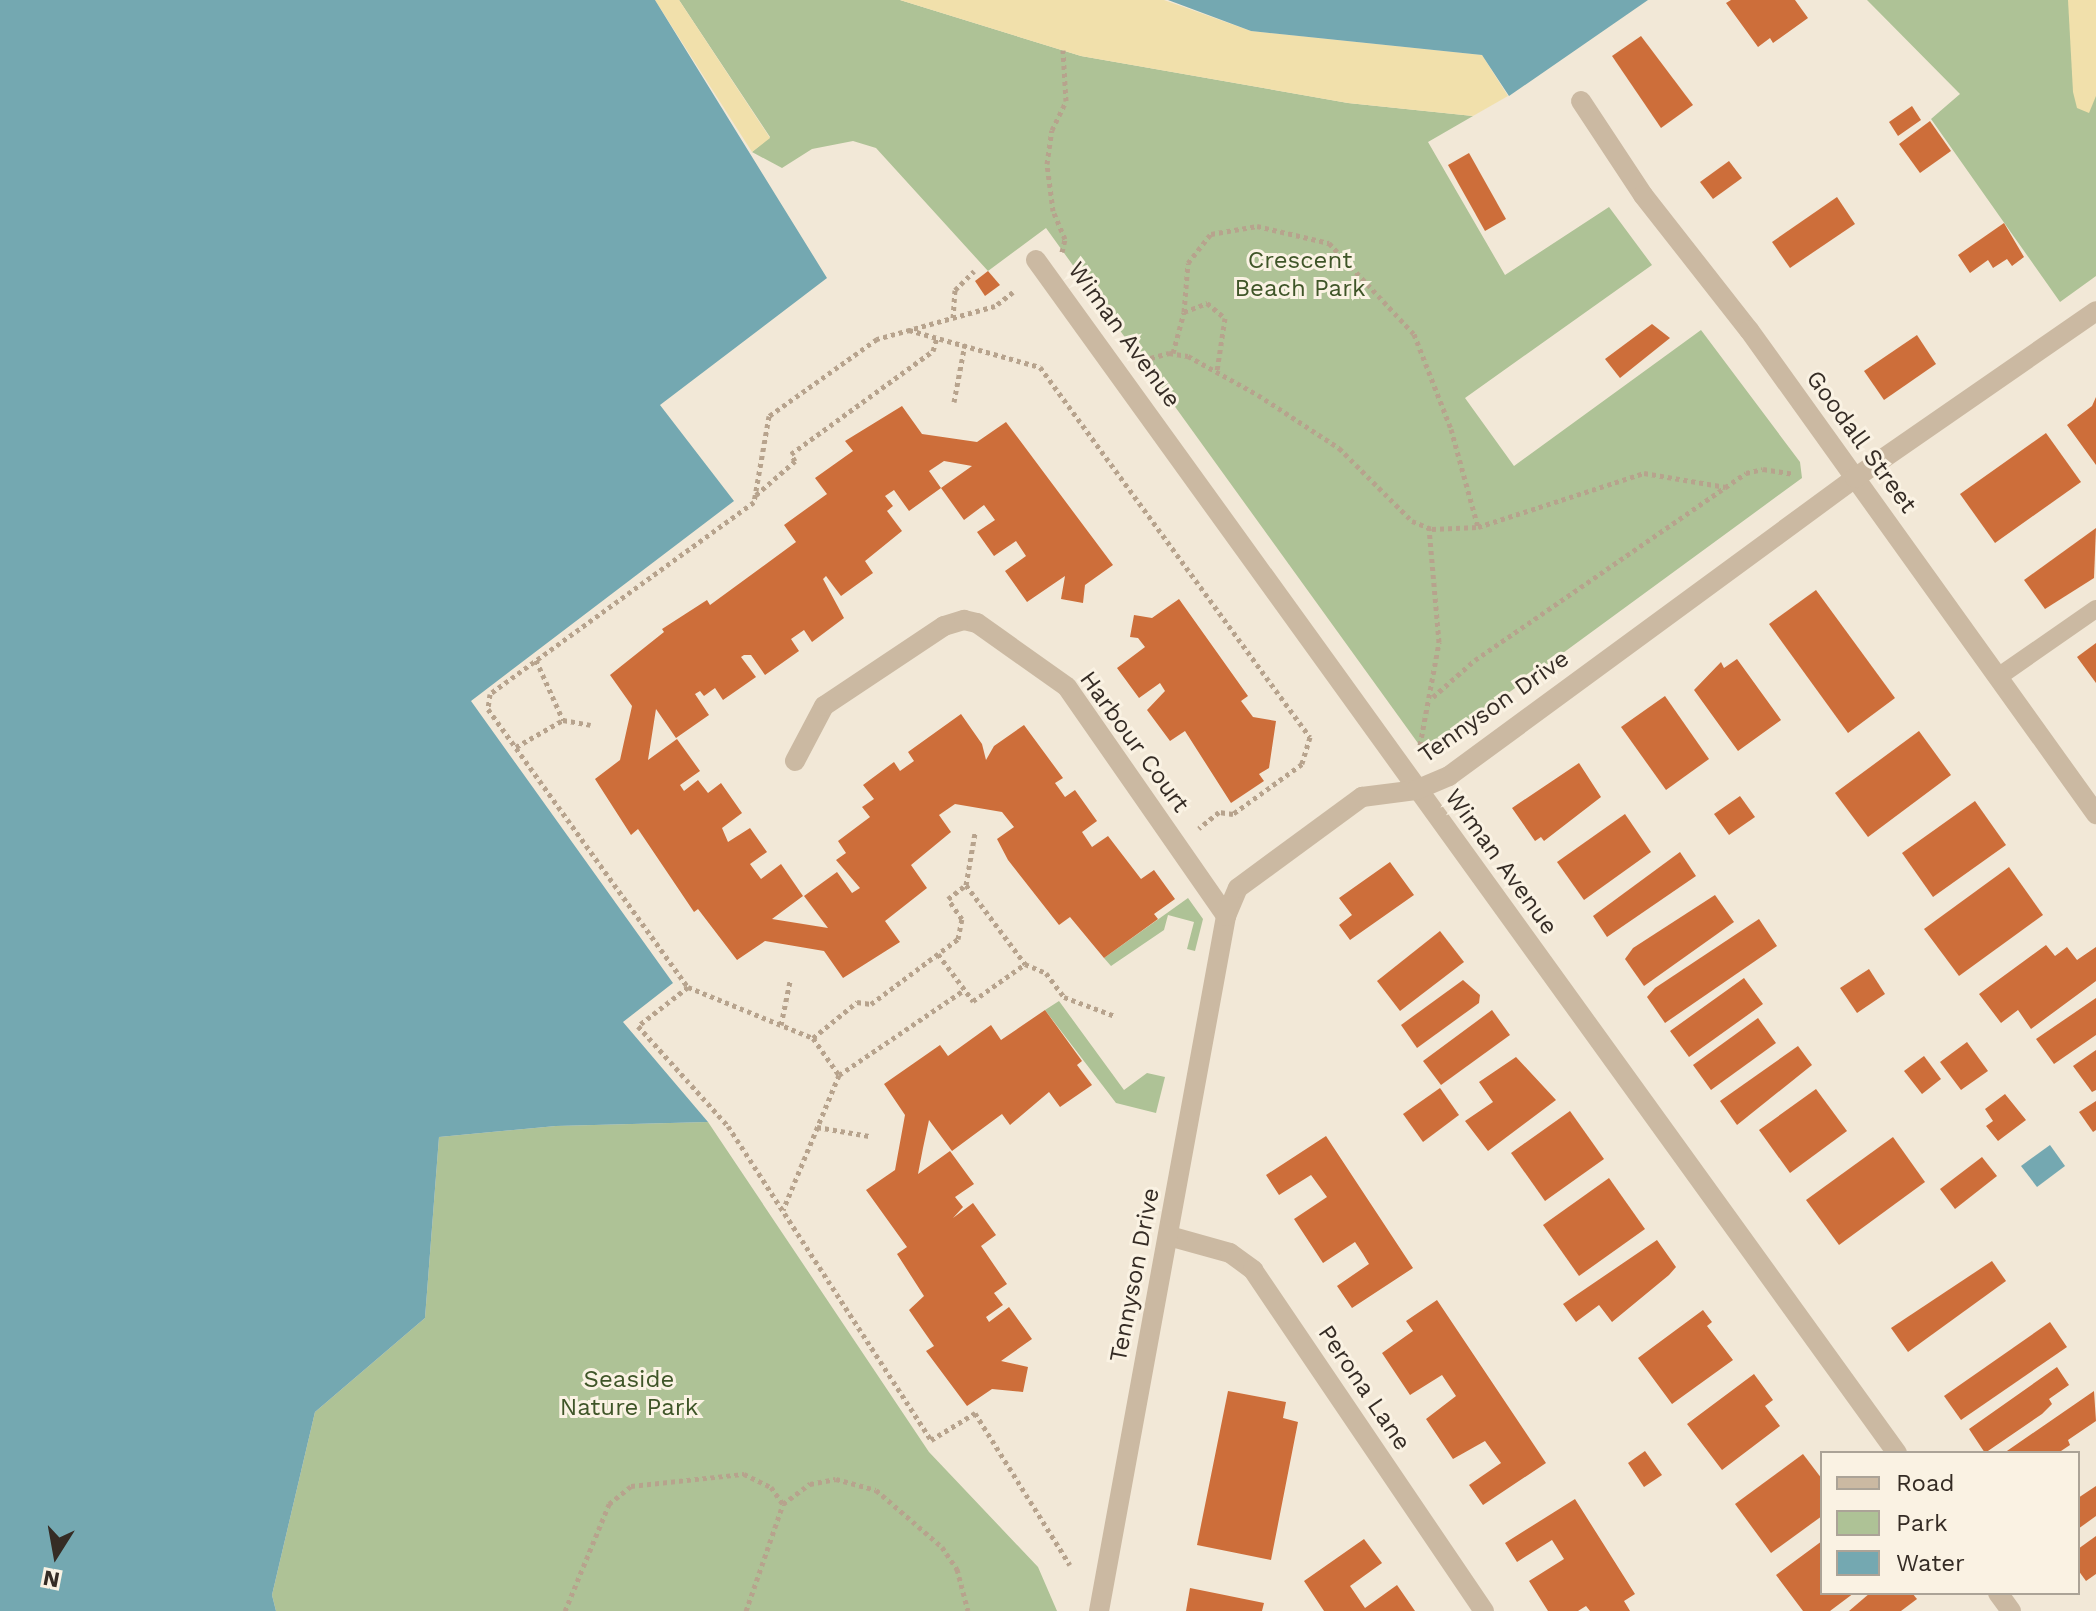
<!DOCTYPE html>
<style>
body{margin:0}
#map{position:relative;width:2096px;height:1611px;overflow:hidden;background:#f2e8d7;font-family:"Work Sans",sans-serif}
div>[style]{position:absolute}
.green>*{inset:0;background:#aec296}
.sand>*{inset:0;background:#f1e0ab}
.water>*{inset:0;background:#74a8b1}
.building>*{inset:0;background:#cd6e3a}
.path>*{height:5px;margin-top:-2.5px;transform-origin:0;background:repeating-linear-gradient(90deg,#b7a38d 0 4px,transparent 0 8px)}
.lane>*{height:18px;margin:-9px;padding:0 9px;transform-origin:9px;border-radius:9px;background:#cbb9a2}
.street>*{height:20px;margin:-10px;padding:0 10px;transform-origin:10px;border-radius:10px;background:#cbb9a2}
span{translate:-50% -50%;white-space:nowrap;text-align:center;line-height:1.15;-webkit-text-stroke:6px #faf2e3;paint-order:stroke}
.park-label{font-size:24px;color:#3f5528}
.street-label{font-size:24px;color:#352c25}
.legend{position:absolute;left:1820px;top:1451px;width:260px;height:144px;box-sizing:border-box;background:#faf2e3;border:2px solid #aba397;margin:0;padding:10px 14px;list-style:none;font-size:24px;color:#352c25}
.legend li{display:flex;align-items:center;gap:16px;height:40px}
.legend b{width:40px;border:2px solid #aba397}
.north{position:absolute;left:16px;top:1515px;width:80px;height:80px;-webkit-text-stroke:6px #faf2e3;paint-order:stroke;rotate:191deg;font-size:22px;font-weight:700;line-height:32px;text-align:center;color:#352c25}
.north::after{content:'';display:block;margin:auto;width:28px;height:36px;background:#352c25;clip-path:polygon(50% 0,100% 100%,50% 72%,0 100%)}
</style>
<div id="map">
<div class="green">
<i style="clip-path:polygon(679px 0,900px 0,1081px 56px,1348px 103px,1473px 116px,1428px 142px,1505px 275px,1609px 207px,1652px 265px,1465px 398px,1514px 466px,1701px 330px,1800px 462px,1802px 478px,1440px 743px,1420px 746px,1046px 228px,988px 271px,876px 148px,853px 141px,812px 149px,782px 168px,752px 152px,770px 137px)"></i>
<i style="clip-path:polygon(1867px 0,2096px 0,2096px 276px,2060px 302px,1931px 119px,1960px 94px)"></i>
<i style="clip-path:polygon(1188px 898px,1203px 919px,1195px 951px,1187px 949px,1194px 922px,1168px 915px,1164px 930px,1111px 966px,1104px 958px)"></i>
<i style="clip-path:polygon(1059px 1001px,1124px 1090px,1147px 1073px,1165px 1077px,1156px 1113px,1116px 1103px,1045px 1010px)"></i>
<i style="clip-path:polygon(708px 1122px,929px 1452px,1038px 1567px,1057px 1611px,276px 1611px,272px 1595px,315px 1412px,425px 1318px,439px 1137px,556px 1126px)"></i>
</div>
<div class="sand">
<i style="clip-path:polygon(655px 0,679px 0,770px 138px,752px 152px)"></i>
<i style="clip-path:polygon(900px 0,1164px 0,1251px 31px,1482px 55px,1508px 96px,1473px 116px,1348px 103px,1081px 56px)"></i>
<i style="clip-path:polygon(2068px 0,2096px 0,2096px 96px,2089px 113px,2077px 108px,2073px 92px)"></i>
</div>
<div class="water">
<i style="clip-path:polygon(0 0,655px 0,827px 278px,660px 405px,734px 501px,471px 701px,673px 983px,623px 1022px,708px 1122px,556px 1126px,439px 1137px,425px 1318px,315px 1412px,272px 1595px,276px 1611px,0 1611px)"></i>
<i style="clip-path:polygon(1168px 0,1648px 0,1509px 96px,1482px 55px,1251px 31px)"></i>
<i style="clip-path:polygon(2050px 1145px,2065px 1166px,2037px 1187px,2021px 1166px)"></i>
</div>
<div class="building">
<i style="clip-path:polygon(1731px 0,1795px 0,1808px 18px,1773px 43px,1770px 38px,1758px 47px,1726px 3px)"></i>
<i style="clip-path:polygon(1641px 36px,1693px 105px,1661px 128px,1612px 56px)"></i>
<i style="clip-path:polygon(1912px 106px,1921px 120px,1898px 136px,1889px 122px)"></i>
<i style="clip-path:polygon(1930px 121px,1951px 151px,1920px 173px,1899px 144px)"></i>
<i style="clip-path:polygon(1469px 153px,1506px 219px,1485px 231px,1448px 165px)"></i>
<i style="clip-path:polygon(1729px 161px,1742px 178px,1713px 199px,1700px 182px)"></i>
<i style="clip-path:polygon(1837px 197px,1855px 224px,1790px 268px,1772px 242px)"></i>
<i style="clip-path:polygon(2004px 223px,2024px 257px,2012px 266px,2007px 259px,1993px 268px,1988px 260px,1970px 273px,1958px 255px)"></i>
<i style="clip-path:polygon(988px 271px,1000px 285px,985px 296px,975px 281px)"></i>
<i style="clip-path:polygon(1652px 324px,1670px 338px,1620px 378px,1605px 359px)"></i>
<i style="clip-path:polygon(1917px 335px,1936px 364px,1884px 400px,1864px 371px)"></i>
<i style="clip-path:polygon(2096px 397px,2096px 465px,2067px 425px,2092px 406px)"></i>
<i style="clip-path:polygon(evenodd,902px 406px,922px 434px,977px 442px,1006px 422px,1113px 565px,1085px 585px,1083px 603px,1061px 599px,1065px 576px,1027px 602px,1005px 571px,1026px 556px,1016px 541px,994px 556px,977px 532px,995px 520px,984px 505px,964px 520px,941px 488px,909px 511px,894px 490px,885px 496px,893px 506px,887px 511px,902px 531px,865px 561px,873px 573px,841px 596px,826px 576px,823px 579px,844px 618px,812px 642px,804px 630px,791px 639px,799px 651px,765px 675px,751px 655px,744px 655px,741px 657px,756px 677px,723px 700px,715px 688px,704px 696px,700px 691px,695px 694px,709px 715px,676px 738px,656px 709px,648px 760px,677px 739px,700px 771px,680px 785px,684px 791px,698px 780px,708px 793px,721px 783px,742px 813px,722px 828px,728px 842px,750px 828px,767px 852px,750px 864px,761px 879px,781px 864px,803px 896px,772px 919px,828px 928px,804px 896px,837px 872px,852px 893px,860px 888px,836px 860px,846px 853px,838px 841px,870px 817px,862px 807px,874px 799px,863px 785px,894px 762px,900px 771px,914px 761px,908px 752px,961px 714px,982px 744px,986px 760px,994px 746px,1024px 725px,1063px 778px,1055px 783px,1065px 797px,1075px 790px,1097px 821px,1082px 832px,1092px 847px,1108px 836px,1141px 879px,1154px 870px,1175px 899px,1154px 914px,1158px 919px,1104px 958px,1070px 917px,1059px 925px,1008px 860px,997px 839px,1014px 827px,1002px 812px,955px 804px,939px 815px,951px 832px,911px 865px,927px 888px,885px 921px,900px 942px,843px 978px,824px 951px,765px 941px,737px 960px,698px 909px,694px 912px,638px 829px,631px 835px,595px 779px,620px 760px,632px 706px,610px 675px,664px 632px,662px 629px,707px 600px,710px 605px,796px 542px,784px 525px,827px 494px,815px 478px,853px 451px,845px 441px,902px 406px,944px 461px,972px 466px,941px 488px,929px 471px,944px 461px)"></i>
<i style="clip-path:polygon(2046px 433px,2081px 482px,1995px 543px,1960px 494px)"></i>
<i style="clip-path:polygon(2096px 528px,2094px 578px,2045px 609px,2024px 580px)"></i>
<i style="clip-path:polygon(1816px 590px,1895px 698px,1848px 733px,1769px 624px)"></i>
<i style="clip-path:polygon(1179px 599px,1248px 696px,1241px 701px,1253px 717px,1276px 721px,1269px 768px,1259px 774px,1264px 781px,1231px 803px,1185px 731px,1170px 741px,1147px 710px,1165px 691px,1160px 683px,1139px 698px,1117px 668px,1145px 647px,1138px 638px,1130px 637px,1134px 615px,1152px 618px)"></i>
<i style="clip-path:polygon(2096px 643px,2096px 683px,2077px 657px)"></i>
<i style="clip-path:polygon(1737px 659px,1781px 720px,1738px 751px,1694px 690px,1721px 662px,1724px 668px)"></i>
<i style="clip-path:polygon(1665px 696px,1709px 759px,1666px 790px,1621px 727px)"></i>
<i style="clip-path:polygon(1919px 731px,1951px 775px,1868px 837px,1835px 793px)"></i>
<i style="clip-path:polygon(1579px 763px,1601px 797px,1544px 841px,1541px 837px,1535px 841px,1512px 808px)"></i>
<i style="clip-path:polygon(1740px 796px,1755px 817px,1729px 835px,1714px 814px)"></i>
<i style="clip-path:polygon(1975px 801px,2006px 845px,1933px 897px,1902px 853px)"></i>
<i style="clip-path:polygon(1625px 814px,1651px 852px,1584px 900px,1557px 862px)"></i>
<i style="clip-path:polygon(1680px 852px,1696px 876px,1607px 937px,1593px 916px)"></i>
<i style="clip-path:polygon(1390px 862px,1414px 895px,1350px 940px,1339px 925px,1352px 915px,1339px 898px)"></i>
<i style="clip-path:polygon(2009px 867px,2043px 915px,1959px 976px,1924px 929px)"></i>
<i style="clip-path:polygon(1715px 895px,1734px 922px,1644px 986px,1625px 959px,1633px 948px)"></i>
<i style="clip-path:polygon(1759px 919px,1777px 946px,1665px 1023px,1647px 997px,1655px 988px)"></i>
<i style="clip-path:polygon(1440px 931px,1464px 962px,1400px 1011px,1377px 981px)"></i>
<i style="clip-path:polygon(2046px 945px,2055px 956px,2067px 947px,2077px 960px,2096px 947px,2096px 981px,2031px 1029px,2018px 1010px,2001px 1023px,1979px 994px)"></i>
<i style="clip-path:polygon(1869px 969px,1885px 994px,1857px 1013px,1840px 988px)"></i>
<i style="clip-path:polygon(1744px 978px,1763px 1004px,1689px 1057px,1670px 1031px)"></i>
<i style="clip-path:polygon(1463px 980px,1480px 995px,1479px 1003px,1417px 1048px,1401px 1025px)"></i>
<i style="clip-path:polygon(2096px 998px,2096px 1035px,2054px 1064px,2036px 1039px)"></i>
<i style="clip-path:polygon(1045px 1010px,1082px 1061px,1077px 1065px,1092px 1085px,1060px 1107px,1049px 1092px,1010px 1125px,1002px 1114px,952px 1151px,929px 1120px,923px 1148px,918px 1174px,950px 1151px,974px 1184px,955px 1197px,963px 1207px,953px 1218px,973px 1203px,996px 1235px,981px 1246px,1007px 1284px,994px 1293px,1003px 1305px,986px 1317px,989px 1322px,1009px 1307px,1032px 1339px,1001px 1361px,1028px 1367px,1023px 1392px,992px 1389px,967px 1406px,926px 1351px,934px 1346px,909px 1310px,924px 1296px,897px 1254px,907px 1247px,866px 1190px,895px 1170px,905px 1115px,884px 1084px,940px 1045px,948px 1056px,991px 1025px,1001px 1040px)"></i>
<i style="clip-path:polygon(1492px 1010px,1510px 1035px,1441px 1085px,1423px 1061px)"></i>
<i style="clip-path:polygon(1758px 1018px,1776px 1043px,1711px 1090px,1693px 1065px)"></i>
<i style="clip-path:polygon(1967px 1042px,1988px 1071px,1961px 1090px,1940px 1062px)"></i>
<i style="clip-path:polygon(1798px 1046px,1812px 1065px,1737px 1125px,1720px 1101px)"></i>
<i style="clip-path:polygon(2096px 1050px,2096px 1090px,2092px 1092px,2073px 1066px)"></i>
<i style="clip-path:polygon(1924px 1056px,1941px 1079px,1922px 1094px,1904px 1071px)"></i>
<i style="clip-path:polygon(1516px 1057px,1556px 1100px,1488px 1151px,1465px 1121px,1493px 1102px,1479px 1082px)"></i>
<i style="clip-path:polygon(1440px 1088px,1459px 1115px,1423px 1142px,1403px 1114px)"></i>
<i style="clip-path:polygon(1816px 1089px,1847px 1131px,1790px 1173px,1759px 1130px)"></i>
<i style="clip-path:polygon(2005px 1094px,2026px 1120px,1998px 1141px,1986px 1126px,1993px 1121px,1985px 1109px)"></i>
<i style="clip-path:polygon(2096px 1101px,2096px 1130px,2093px 1132px,2079px 1112px)"></i>
<i style="clip-path:polygon(1570px 1111px,1604px 1159px,1545px 1201px,1511px 1153px)"></i>
<i style="clip-path:polygon(1326px 1136px,1413px 1268px,1352px 1308px,1337px 1286px,1369px 1264px,1363px 1254px,1355px 1242px,1323px 1263px,1294px 1219px,1327px 1197px,1311px 1175px,1279px 1195px,1266px 1175px)"></i>
<i style="clip-path:polygon(1893px 1137px,1925px 1182px,1839px 1245px,1806px 1200px)"></i>
<i style="clip-path:polygon(1982px 1157px,1997px 1176px,1955px 1209px,1940px 1189px)"></i>
<i style="clip-path:polygon(1609px 1178px,1645px 1229px,1579px 1276px,1543px 1225px)"></i>
<i style="clip-path:polygon(1657px 1240px,1676px 1267px,1669px 1275px,1612px 1322px,1599px 1305px,1576px 1322px,1563px 1304px)"></i>
<i style="clip-path:polygon(1992px 1261px,2006px 1281px,1908px 1352px,1891px 1328px)"></i>
<i style="clip-path:polygon(1437px 1300px,1546px 1463px,1483px 1505px,1469px 1485px,1501px 1463px,1485px 1441px,1453px 1459px,1426px 1419px,1456px 1396px,1442px 1375px,1410px 1395px,1382px 1353px,1413px 1331px,1406px 1321px)"></i>
<i style="clip-path:polygon(1703px 1310px,1712px 1322px,1707px 1326px,1733px 1360px,1672px 1404px,1638px 1358px)"></i>
<i style="clip-path:polygon(2050px 1322px,2067px 1347px,1961px 1420px,1944px 1396px)"></i>
<i style="clip-path:polygon(2057px 1367px,2069px 1385px,2049px 1399px,2052px 1404px,2042px 1414px,1985px 1453px,1969px 1429px)"></i>
<i style="clip-path:polygon(1754px 1374px,1773px 1400px,1765px 1406px,1780px 1426px,1722px 1470px,1687px 1424px)"></i>
<i style="clip-path:polygon(1228px 1391px,1286px 1402px,1283px 1418px,1298px 1422px,1271px 1560px,1197px 1545px)"></i>
<i style="clip-path:polygon(2094px 1391px,2096px 1421px,2068px 1440px,2070px 1445px,2058px 1453px,2004px 1453px)"></i>
<i style="clip-path:polygon(1645px 1451px,1662px 1475px,1644px 1487px,1628px 1463px)"></i>
<i style="clip-path:polygon(1803px 1454px,1822px 1479px,1822px 1516px,1771px 1553px,1735px 1504px)"></i>
<i style="clip-path:polygon(2096px 1486px,2096px 1516px,2078px 1529px,2078px 1498px)"></i>
<i style="clip-path:polygon(1575px 1499px,1635px 1594px,1624px 1601px,1630px 1611px,1590px 1611px,1586px 1606px,1578px 1611px,1548px 1611px,1529px 1581px,1564px 1559px,1552px 1540px,1517px 1562px,1505px 1543px)"></i>
<i style="clip-path:polygon(2096px 1536px,2096px 1574px,2086px 1581px,2078px 1570px,2078px 1549px)"></i>
<i style="clip-path:polygon(1364px 1539px,1382px 1563px,1350px 1586px,1365px 1608px,1397px 1585px,1415px 1611px,1324px 1611px,1304px 1581px)"></i>
<i style="clip-path:polygon(1822px 1541px,1822px 1593px,1854px 1593px,1830px 1611px,1803px 1611px,1776px 1575px)"></i>
<i style="clip-path:polygon(1190px 1588px,1264px 1603px,1262px 1611px,1186px 1611px)"></i>
<i style="clip-path:polygon(1870px 1593px,1912px 1593px,1917px 1599px,1901px 1611px,1849px 1611px)"></i>
</div>
<div class="path">
<i style="left:1062px;top:252px;width:13px;rotate:-77deg"></i>
<i style="left:1065px;top:239px;width:30px;rotate:-113deg"></i>
<i style="left:1053px;top:211px;width:47px;rotate:-97.3deg"></i>
<i style="left:1047px;top:164px;width:34px;rotate:-82deg"></i>
<i style="left:1052px;top:130px;width:32px;rotate:-64deg"></i>
<i style="left:1066px;top:101px;width:51px;rotate:-93.4deg"></i>
<i style="left:1013px;top:292px;width:23px;rotate:142deg"></i>
<i style="left:995px;top:306px;width:123px;rotate:164.4deg"></i>
<i style="left:877px;top:339px;width:133px;rotate:144.5deg"></i>
<i style="left:769px;top:416px;width:87px;rotate:99.9deg"></i>
<i style="left:754px;top:502px;width:326px;rotate:144deg"></i>
<i style="left:490px;top:694px;width:15px;rotate:98deg"></i>
<i style="left:488px;top:709px;width:342px;rotate:54.3deg"></i>
<i style="left:688px;top:987px;width:63px;rotate:142deg"></i>
<i style="left:638px;top:1026px;width:135px;rotate:48deg"></i>
<i style="left:728px;top:1126px;width:374px;rotate:57.1deg"></i>
<i style="left:931px;top:1440px;width:52px;rotate:-31.5deg"></i>
<i style="left:975px;top:1413px;width:179px;rotate:58deg"></i>
<i style="left:1184px;top:312px;width:49px;rotate:-85.3deg"></i>
<i style="left:1188px;top:263px;width:37px;rotate:-52deg"></i>
<i style="left:1211px;top:234px;width:47px;rotate:-9.9deg"></i>
<i style="left:1257px;top:226px;width:74px;rotate:13.3deg"></i>
<i style="left:1329px;top:243px;width:125px;rotate:47deg"></i>
<i style="left:1414px;top:334px;width:102px;rotate:68.7deg"></i>
<i style="left:1451px;top:429px;width:102px;rotate:74.6deg"></i>
<i style="left:953px;top:318px;width:28px;rotate:-86deg"></i>
<i style="left:955px;top:290px;width:27px;rotate:-45deg"></i>
<i style="left:909px;top:330px;width:136px;rotate:15.8deg"></i>
<i style="left:1040px;top:367px;width:458px;rotate:53.9deg"></i>
<i style="left:1310px;top:737px;width:28px;rotate:107deg"></i>
<i style="left:1302px;top:764px;width:85px;rotate:144.1deg"></i>
<i style="left:1233px;top:814px;width:14px;rotate:-172deg"></i>
<i style="left:1219px;top:812px;width:26px;rotate:141deg"></i>
<i style="left:1173px;top:353px;width:42px;rotate:-75deg"></i>
<i style="left:1184px;top:312px;width:25px;rotate:-21deg"></i>
<i style="left:1207px;top:303px;width:23px;rotate:40deg"></i>
<i style="left:1225px;top:318px;width:54px;rotate:98.6deg"></i>
<i style="left:1143px;top:360px;width:27px;rotate:-15deg"></i>
<i style="left:1169px;top:353px;width:19px;rotate:9deg"></i>
<i style="left:1188px;top:356px;width:80px;rotate:29.1deg"></i>
<i style="left:1258px;top:395px;width:97px;rotate:33.2deg"></i>
<i style="left:1339px;top:448px;width:103px;rotate:45deg"></i>
<i style="left:1412px;top:521px;width:22px;rotate:22deg"></i>
<i style="left:1432px;top:529px;width:46px;rotate:-2.5deg"></i>
<i style="left:1478px;top:527px;width:175px;rotate:-18deg"></i>
<i style="left:1644px;top:473px;width:83px;rotate:9.7deg"></i>
<i style="left:954px;top:402px;width:59px;rotate:-79.3deg"></i>
<i style="left:756px;top:495px;width:52px;rotate:-41.1deg"></i>
<i style="left:795px;top:461px;width:8px;rotate:-120deg"></i>
<i style="left:791px;top:454px;width:175px;rotate:-36deg"></i>
<i style="left:933px;top:351px;width:15px;rotate:-74deg"></i>
<i style="left:536px;top:660px;width:66px;rotate:65.8deg"></i>
<i style="left:1433px;top:697px;width:56px;rotate:-41.4deg"></i>
<i style="left:1475px;top:660px;width:329px;rotate:-34.6deg"></i>
<i style="left:1746px;top:473px;width:17px;rotate:-13deg"></i>
<i style="left:1763px;top:469px;width:30px;rotate:9deg"></i>
<i style="left:1420px;top:745px;width:105px;rotate:-79.5deg"></i>
<i style="left:1439px;top:642px;width:114px;rotate:-95deg"></i>
<i style="left:516px;top:747px;width:54px;rotate:-29.9deg"></i>
<i style="left:563px;top:720px;width:28px;rotate:10deg"></i>
<i style="left:966px;top:885px;width:53px;rotate:-80.2deg"></i>
<i style="left:938px;top:954px;width:59px;rotate:53.3deg"></i>
<i style="left:973px;top:1001px;width:64px;rotate:-35.4deg"></i>
<i style="left:1025px;top:964px;width:23px;rotate:23deg"></i>
<i style="left:1046px;top:973px;width:30px;rotate:53deg"></i>
<i style="left:1064px;top:997px;width:54px;rotate:20.4deg"></i>
<i style="left:688px;top:987px;width:135px;rotate:22.2deg"></i>
<i style="left:813px;top:1038px;width:45px;rotate:54.9deg"></i>
<i style="left:839px;top:1075px;width:146px;rotate:112.5deg"></i>
<i style="left:781px;top:1025px;width:45px;rotate:-78.4deg"></i>
<i style="left:813px;top:1038px;width:57px;rotate:-39.3deg"></i>
<i style="left:857px;top:1002px;width:14px;rotate:8deg"></i>
<i style="left:871px;top:1004px;width:109px;rotate:-36.8deg"></i>
<i style="left:958px;top:939px;width:20px;rotate:-79deg"></i>
<i style="left:962px;top:919px;width:24px;rotate:-125deg"></i>
<i style="left:948px;top:899px;width:23px;rotate:-38deg"></i>
<i style="left:966px;top:885px;width:99px;rotate:53.2deg"></i>
<i style="left:839px;top:1075px;width:151px;rotate:-34.2deg"></i>
<i style="left:817px;top:1127px;width:53px;rotate:9.8deg"></i>
<i style="left:565px;top:1611px;width:116px;rotate:-67.6deg"></i>
<i style="left:609px;top:1504px;width:28px;rotate:-39deg"></i>
<i style="left:631px;top:1486px;width:114px;rotate:-6.1deg"></i>
<i style="left:744px;top:1474px;width:30px;rotate:26deg"></i>
<i style="left:771px;top:1487px;width:21px;rotate:55deg"></i>
<i style="left:746px;top:1611px;width:113px;rotate:-70.9deg"></i>
<i style="left:783px;top:1504px;width:34px;rotate:-37deg"></i>
<i style="left:810px;top:1484px;width:26px;rotate:-11deg"></i>
<i style="left:836px;top:1479px;width:41px;rotate:15.4deg"></i>
<i style="left:876px;top:1490px;width:87px;rotate:40.8deg"></i>
<i style="left:942px;top:1547px;width:27px;rotate:56deg"></i>
<i style="left:957px;top:1569px;width:43px;rotate:75.3deg"></i>
</div>
<div class="lane">
<i style="left:1998px;top:677px;width:119px;rotate:-34.8deg"></i>
</div>
<div class="street">
<i style="left:1581px;top:101px;width:113px;rotate:56.6deg"></i>
<i style="left:1643px;top:195px;width:172px;rotate:51.9deg"></i>
<i style="left:1749px;top:330px;width:596px;rotate:54.36deg"></i>
<i style="left:1036px;top:260px;width:1471px;rotate:54.18deg"></i>
<i style="left:795px;top:761px;width:62px;rotate:-62.2deg"></i>
<i style="left:824px;top:706px;width:144px;rotate:-33.7deg"></i>
<i style="left:944px;top:626px;width:21px;rotate:-17deg"></i>
<i style="left:964px;top:620px;width:13px;rotate:13deg"></i>
<i style="left:977px;top:623px;width:110px;rotate:35.4deg"></i>
<i style="left:1067px;top:687px;width:279px;rotate:55.2deg"></i>
<i style="left:1169px;top:1236px;width:63px;rotate:15.6deg"></i>
<i style="left:1230px;top:1253px;width:29px;rotate:36deg"></i>
<i style="left:1253px;top:1270px;width:412px;rotate:55.9deg"></i>
<i style="left:1998px;top:1593px;width:22px;rotate:54deg"></i>
<i style="left:1099px;top:1611px;width:707px;rotate:-79.64deg"></i>
<i style="left:1226px;top:916px;width:30px;rotate:-67deg"></i>
<i style="left:1238px;top:888px;width:154px;rotate:-36.3deg"></i>
<i style="left:1362px;top:797px;width:54px;rotate:-7.4deg"></i>
<i style="left:1416px;top:790px;width:36px;rotate:-23deg"></i>
<i style="left:1449px;top:776px;width:504px;rotate:-36.28deg"></i>
<i style="left:1855px;top:478px;width:293px;rotate:-34.7deg"></i>
</div>
<div class="park-label">
<span style="left:1300px;top:275px">Crescent<br>Beach Park</span>
<span style="left:629px;top:1394px">Seaside<br>Nature Park</span>
</div>
<div class="street-label">
<span style="left:1124px;top:335px;rotate:54deg">Wiman Avenue</span>
<span style="left:1861px;top:442px;rotate:54deg">Goodall Street</span>
<span style="left:1494px;top:707px;rotate:-35deg">Tennyson Drive</span>
<span style="left:1134px;top:742px;rotate:54deg">Harbour Court</span>
<span style="left:1501px;top:862px;rotate:54deg">Wiman Avenue</span>
<span style="left:1135px;top:1275px;rotate:-79deg">Tennyson Drive</span>
<span style="left:1364px;top:1388px;rotate:56deg">Perona Lane</span>
</div>
<ul class="legend">
<li><b style="height:10px;background:#cbb9a2"></b>Road</li>
<li><b style="height:22px;background:#aec296"></b>Park</li>
<li><b style="height:22px;background:#74a8b1"></b>Water</li>
</ul>
<div class="north">N</div>
</div>
